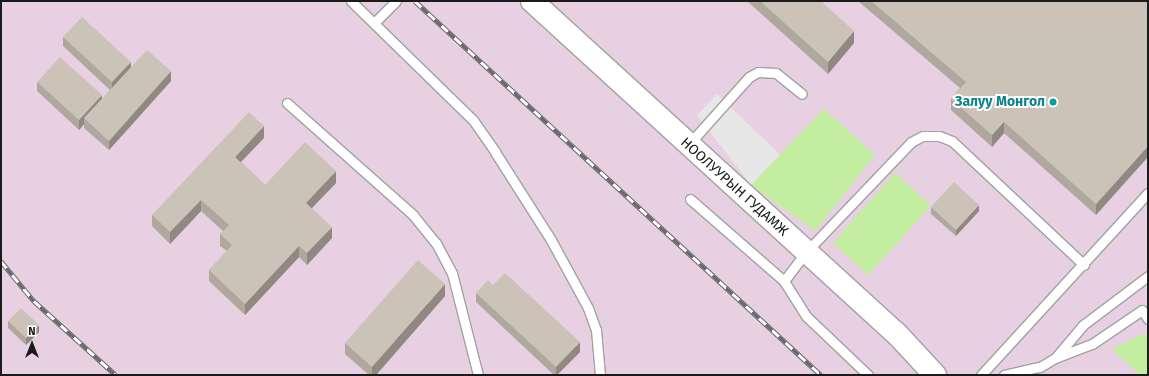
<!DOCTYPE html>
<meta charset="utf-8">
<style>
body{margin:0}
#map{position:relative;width:1149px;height:376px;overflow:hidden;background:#ede9df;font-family:"Fira Sans",sans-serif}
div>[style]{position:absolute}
.industrial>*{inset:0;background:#e7d0e2}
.grass>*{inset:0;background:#c3ed9f}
.parking>*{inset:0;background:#e7e7e7}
.roads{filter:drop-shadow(1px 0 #a2a2a2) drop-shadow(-1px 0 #a2a2a2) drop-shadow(0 1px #a2a2a2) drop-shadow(0 -1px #a2a2a2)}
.service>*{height:9px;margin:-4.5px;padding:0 4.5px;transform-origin:4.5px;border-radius:4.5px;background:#fff}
.tertiary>*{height:22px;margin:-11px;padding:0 11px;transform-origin:11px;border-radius:11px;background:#fff}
.rail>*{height:4.5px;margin-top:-2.25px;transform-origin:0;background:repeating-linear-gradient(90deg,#fff 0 9px,#696969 0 18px);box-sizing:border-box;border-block:1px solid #696969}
.wall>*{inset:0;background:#b0a79e}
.shaded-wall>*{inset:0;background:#908881}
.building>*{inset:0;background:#cdc2b8}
.dots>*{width:11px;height:11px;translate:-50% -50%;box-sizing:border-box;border:2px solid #fff;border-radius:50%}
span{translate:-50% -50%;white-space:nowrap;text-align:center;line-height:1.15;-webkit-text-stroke:4px #fff;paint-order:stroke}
.culture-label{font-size:14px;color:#0d838f;font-weight:700}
.right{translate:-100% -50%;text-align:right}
.street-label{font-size:14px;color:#1b1b1b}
.frame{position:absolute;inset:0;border:2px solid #1b1b1b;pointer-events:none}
.north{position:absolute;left:12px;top:324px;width:40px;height:40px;-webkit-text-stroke:3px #fff;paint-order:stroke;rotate:0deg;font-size:11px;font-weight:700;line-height:16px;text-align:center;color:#1b1b1b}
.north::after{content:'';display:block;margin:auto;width:14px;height:18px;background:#1b1b1b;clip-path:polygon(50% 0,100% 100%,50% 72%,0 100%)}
</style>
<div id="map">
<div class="industrial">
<i style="clip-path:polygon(1px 1px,1148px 1px,1148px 375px,1px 375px)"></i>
</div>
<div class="grass">
<i style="clip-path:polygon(824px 109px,875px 155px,815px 231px,751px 185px)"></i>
<i style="clip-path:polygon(895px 173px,931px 206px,868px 275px,833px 243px)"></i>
<i style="clip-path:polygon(1145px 333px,1148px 338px,1148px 375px,1140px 375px,1112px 349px)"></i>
</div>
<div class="parking">
<i style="clip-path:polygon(717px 94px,780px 155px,751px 185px,697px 115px)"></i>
</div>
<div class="roads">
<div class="service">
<i style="left:351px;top:1px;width:170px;rotate:44.3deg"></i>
<i style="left:473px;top:120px;width:39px;rotate:55deg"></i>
<i style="left:495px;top:152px;width:104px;rotate:57.5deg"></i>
<i style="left:551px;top:240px;width:77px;rotate:61.4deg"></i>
<i style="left:588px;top:308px;width:23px;rotate:70deg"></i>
<i style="left:596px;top:330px;width:45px;rotate:84.9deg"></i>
<i style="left:374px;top:23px;width:31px;rotate:-45deg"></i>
<i style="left:287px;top:103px;width:169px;rotate:41.6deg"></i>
<i style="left:413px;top:215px;width:36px;rotate:51deg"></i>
<i style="left:436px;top:243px;width:34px;rotate:62deg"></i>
<i style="left:452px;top:273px;width:105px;rotate:75.7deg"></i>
<i style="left:689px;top:144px;width:90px;rotate:-48.2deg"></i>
<i style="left:749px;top:77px;width:10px;rotate:-29deg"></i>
<i style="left:758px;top:72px;width:18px;rotate:3deg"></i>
<i style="left:776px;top:73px;width:33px;rotate:39deg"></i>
<i style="left:690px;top:199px;width:125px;rotate:41.1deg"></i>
<i style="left:784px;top:281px;width:36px;rotate:-53deg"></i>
<i style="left:806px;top:252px;width:152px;rotate:-46.3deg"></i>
<i style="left:911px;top:142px;width:13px;rotate:-27deg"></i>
<i style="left:923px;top:136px;width:16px"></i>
<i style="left:939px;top:136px;width:14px;rotate:21deg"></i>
<i style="left:952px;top:141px;width:181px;rotate:43.2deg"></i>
<i style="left:784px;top:281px;width:41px;rotate:57.8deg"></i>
<i style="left:806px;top:316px;width:86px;rotate:43.6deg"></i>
<i style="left:1057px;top:356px;width:40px;rotate:-50deg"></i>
<i style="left:1083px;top:325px;width:81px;rotate:-37deg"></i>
<i style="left:981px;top:375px;width:247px;rotate:-47.5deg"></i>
<i style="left:1004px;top:375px;width:37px;rotate:-13deg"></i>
<i style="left:1040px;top:367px;width:17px;rotate:-31deg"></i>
<i style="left:1055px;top:358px;width:40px;rotate:-21deg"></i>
<i style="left:1092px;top:344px;width:60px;rotate:-34.2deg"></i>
<i style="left:1142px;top:310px;width:11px;rotate:56deg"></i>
</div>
<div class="tertiary">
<i style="left:532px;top:1px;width:494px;rotate:42.4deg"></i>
<i style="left:897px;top:334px;width:56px;rotate:47.2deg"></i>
</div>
</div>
<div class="rail">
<i style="left:415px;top:1px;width:552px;rotate:42.65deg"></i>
<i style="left:1px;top:261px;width:52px;rotate:50.5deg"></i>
<i style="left:34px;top:301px;width:110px;rotate:42.1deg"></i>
</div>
<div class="wall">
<i style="clip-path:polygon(747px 1px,821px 1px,854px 43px,828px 74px)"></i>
<i style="clip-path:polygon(858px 1px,1148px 1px,1096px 215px,1004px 133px,992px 147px,951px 110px,951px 99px,960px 88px)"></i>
<i style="clip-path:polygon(63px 37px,131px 67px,171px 81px,109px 150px,84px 128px,84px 124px,79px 130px,37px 91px,37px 82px,102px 99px,110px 90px,63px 46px)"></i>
<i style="clip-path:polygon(264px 138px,241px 162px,265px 185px,336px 183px,312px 208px,332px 238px,307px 265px,299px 257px,245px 315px,209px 281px,209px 270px,227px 251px,220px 246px,220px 234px,223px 231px,201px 211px,170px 244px,152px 226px,152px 215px)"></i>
<i style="clip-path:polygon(931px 207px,979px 211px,956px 236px,931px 214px)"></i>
<i style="clip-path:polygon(493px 285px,580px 352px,557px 375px,554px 375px,476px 302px,476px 293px)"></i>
<i style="clip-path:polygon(445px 296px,376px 375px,369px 375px,345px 354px,345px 343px)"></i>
<i style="clip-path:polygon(8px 321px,39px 332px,26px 345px,8px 328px)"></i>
</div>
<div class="shaded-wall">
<i style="clip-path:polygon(854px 31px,854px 43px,828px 74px,828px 62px)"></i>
<i style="clip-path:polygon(131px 62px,131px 72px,112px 92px,112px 82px)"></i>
<i style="clip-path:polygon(171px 71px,171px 81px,109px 150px,109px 141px)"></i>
<i style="clip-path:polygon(102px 95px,102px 104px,84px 118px,84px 124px,79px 130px,79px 120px)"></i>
<i style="clip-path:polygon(1004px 122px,1004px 133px,992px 147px,992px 135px)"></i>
<i style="clip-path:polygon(264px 126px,264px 138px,235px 168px,235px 157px)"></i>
<i style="clip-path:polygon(1148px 146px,1148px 157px,1096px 215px,1096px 204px)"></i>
<i style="clip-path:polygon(336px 171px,336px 183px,306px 214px,306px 203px)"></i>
<i style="clip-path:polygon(201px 200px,201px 211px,170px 244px,170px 232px)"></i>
<i style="clip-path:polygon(979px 205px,979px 211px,956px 236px,956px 230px)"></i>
<i style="clip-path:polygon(332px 227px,332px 238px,307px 265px,307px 253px)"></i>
<i style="clip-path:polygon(299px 246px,299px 257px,245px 315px,245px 304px)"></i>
<i style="clip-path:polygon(445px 284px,445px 296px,376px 375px,372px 375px,372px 367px)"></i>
<i style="clip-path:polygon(39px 325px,39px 332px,26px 345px,26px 338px)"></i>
<i style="clip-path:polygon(580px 342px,580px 352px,557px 375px,556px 375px,556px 367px)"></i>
</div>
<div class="building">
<i style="clip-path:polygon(760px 1px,821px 1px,854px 31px,828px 62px)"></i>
<i style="clip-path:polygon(871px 1px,1148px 1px,1148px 146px,1096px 204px,1004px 122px,992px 135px,951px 99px,966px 82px)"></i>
<i style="clip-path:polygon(82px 17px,131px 62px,112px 82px,63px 37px)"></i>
<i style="clip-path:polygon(147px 50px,171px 71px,109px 141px,84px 118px)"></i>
<i style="clip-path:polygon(60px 57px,102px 95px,79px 120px,37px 82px)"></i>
<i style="clip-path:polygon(249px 112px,264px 126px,235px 157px,265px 185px,305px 142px,336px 171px,306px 203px,332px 227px,307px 253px,299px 246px,245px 304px,209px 270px,232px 245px,220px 234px,229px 225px,201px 200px,170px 232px,152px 215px)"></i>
<i style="clip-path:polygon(954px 182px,979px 205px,956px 230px,931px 207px)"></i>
<i style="clip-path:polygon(418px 260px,445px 284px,372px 367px,345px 343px)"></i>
<i style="clip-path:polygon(505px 273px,580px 342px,556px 367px,476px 293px,488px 280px,493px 285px)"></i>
<i style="clip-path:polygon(21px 308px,39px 325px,26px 338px,8px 321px)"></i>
</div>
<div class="dots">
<i style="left:1053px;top:102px;background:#0f9aa8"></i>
</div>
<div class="culture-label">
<span class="right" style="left:1045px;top:102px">Залуу Монгол</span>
</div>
<div class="street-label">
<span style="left:734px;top:187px;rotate:42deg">НООЛУУРЫН ГУДАМЖ</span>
</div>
<div class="frame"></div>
<div class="north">N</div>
</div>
